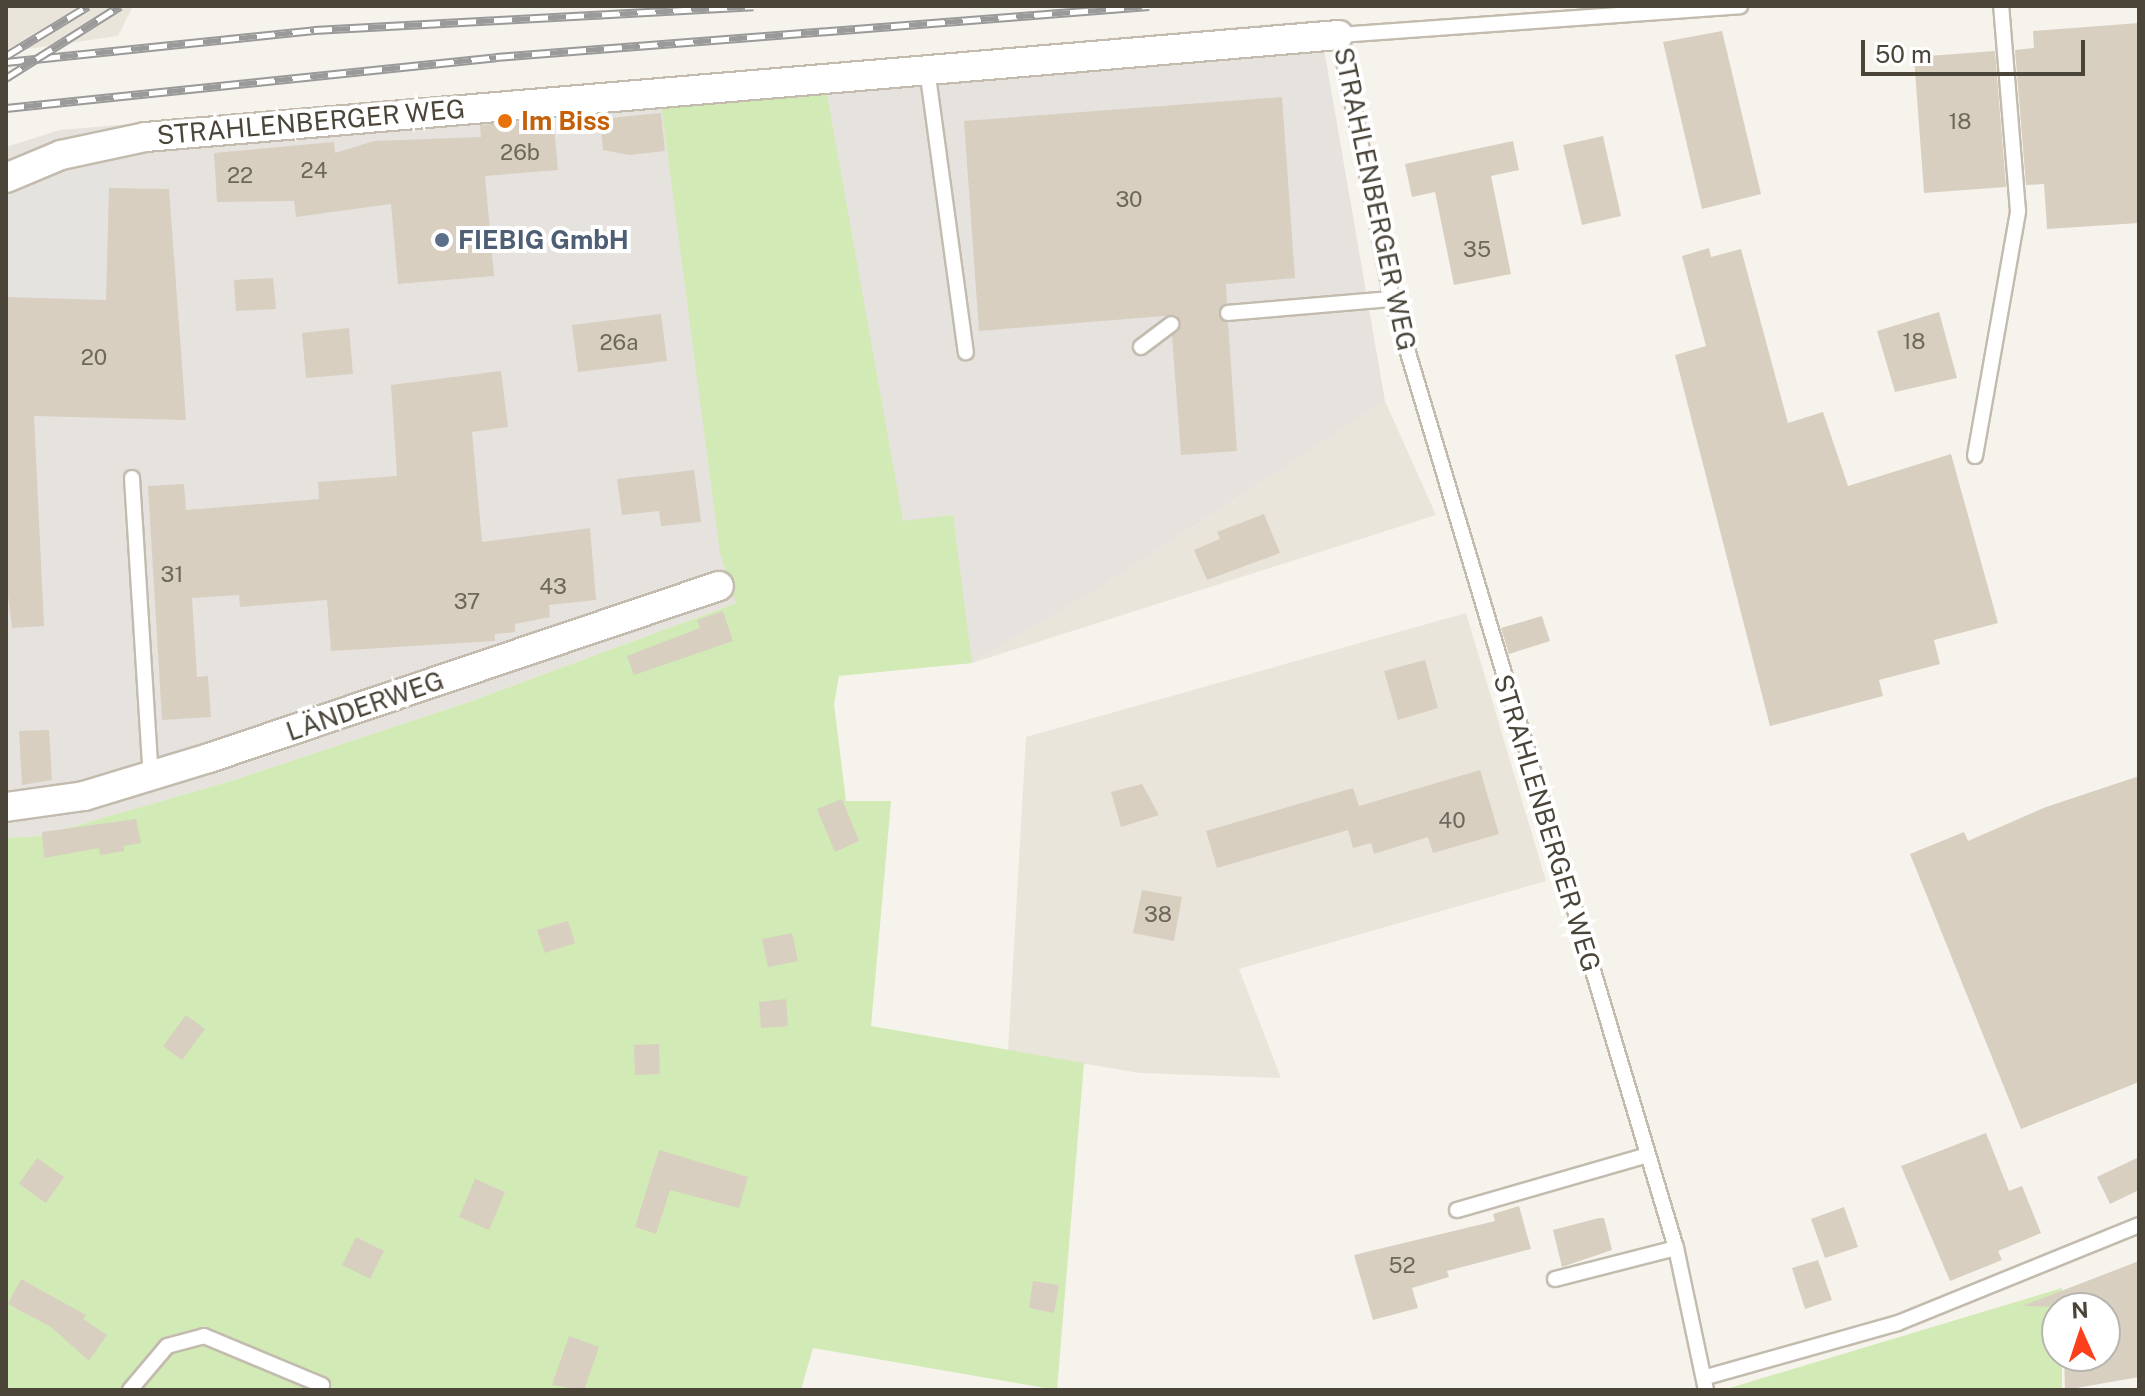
<!DOCTYPE html>
<meta charset="utf-8">
<style>
body{margin:0}
#map{position:relative;width:2145px;height:1396px;overflow:hidden;background:#f6f3ec;font-family:"Public Sans",sans-serif}
div>[style]{position:absolute}
.residential>*{inset:0;background:#eae5da}
.industrial>*{inset:0;background:#e6e2dd}
.green>*{inset:0;background:#d2eab5}
.parking>*{inset:0;background:#e5e3e0}
.building>*{inset:0;background:#d8cfc1}
.roads{filter:drop-shadow(2px 0 #c2bbae) drop-shadow(-2px 0 #c2bbae) drop-shadow(0 2px #c2bbae) drop-shadow(0 -2px #c2bbae)}
.service>*{height:14px;margin:-7px;padding:0 7px;transform-origin:7px;border-radius:7px;background:#fff}
.minor>*{height:28px;margin:-14px;padding:0 14px;transform-origin:14px;border-radius:14px;background:#fff}
.rail>*{height:9px;margin-top:-4.5px;transform-origin:0;background:repeating-linear-gradient(90deg,#fff 0 18px,#9a9a9a 0 36px);box-sizing:border-box;border-block:2px solid #9a9a9a}
.dots>*{width:22px;height:22px;translate:-50% -50%;box-sizing:border-box;border:4px solid #fff;border-radius:50%}
span{translate:-50% -50%;white-space:nowrap;text-align:center;line-height:1.15;-webkit-text-stroke:8px #fff;paint-order:stroke}
.number-label{font-size:22px;color:#6e675b}
.number-label span{-webkit-text-stroke-width:0}
.food-label{font-size:26px;color:#c56008;font-weight:700}
.left{translate:0 -50%;text-align:left}
.street-label{font-size:26px;color:#4b4439}
.service-label{font-size:26px;color:#4e5e75;font-weight:700}
.frame{position:absolute;inset:0;border:8px solid #4b4439;pointer-events:none}
.north{position:absolute;left:2041px;top:1292px;width:80px;height:80px;box-sizing:border-box;background:#fff;border:2px solid #b7b4b0;border-radius:50%;rotate:357deg;font-size:22px;font-weight:700;line-height:32px;text-align:center;color:#4b4439}
.north::after{content:'';display:block;margin:auto;width:28px;height:36px;background:#fc3f1d;clip-path:polygon(50% 0,100% 100%,50% 72%,0 100%)}
.scale{position:absolute;left:1861px;top:40px;width:224px;height:36px;box-sizing:border-box;border:4px solid #4b4439;border-top:0;padding-left:10px;font-size:24px;line-height:28px;white-space:nowrap;color:#4b4439;-webkit-text-stroke:6px #fff;paint-order:stroke}
</style>
<div id="map">
<div class="residential">
<i style="clip-path:polygon(6px 6px,133px 6px,118px 36px,6px 52px)"></i>
<i style="clip-path:polygon(1385px 401px,1436px 515px,972px 663px,1106px 584px)"></i>
<i style="clip-path:polygon(1466px 613px,1546px 881px,1239px 969px,1281px 1078px,1140px 1073px,1008px 1051px,1026px 737px)"></i>
</div>
<div class="industrial">
<i style="clip-path:polygon(1319px 20px,1385px 401px,1106px 584px,972px 663px,840px 675px,771px 590px,466px 703px,231px 781px,40px 836px,6px 838px,6px 147px,60px 130px)"></i>
</div>
<div class="green">
<i style="clip-path:polygon(826px 89px,903px 521px,953px 515px,972px 663px,839px 676px,834px 704px,846px 801px,891px 801px,871px 1026px,1084px 1063px,1057px 1390px,813px 1348px,801px 1390px,6px 1390px,6px 838px,40px 836px,231px 781px,466px 703px,736px 603px,720px 553px,661px 104px)"></i>
<i style="clip-path:polygon(2062px 1288px,2057px 1356px,2062px 1356px,2062px 1390px,1723px 1390px)"></i>
</div>
<div class="parking">
<i style="clip-path:polygon(110px 160px,106px 300px,6px 297px,6px 199px)"></i>
</div>
<div class="building">
<i style="clip-path:polygon(2139px 23px,2139px 223px,2047px 229px,2044px 184px,2026px 185px,2015px 50px,2034px 48px,2033px 31px)"></i>
<i style="clip-path:polygon(1722px 31px,1761px 194px,1702px 209px,1663px 42px)"></i>
<i style="clip-path:polygon(1995px 51px,2006px 187px,1924px 193px,1914px 57px)"></i>
<i style="clip-path:polygon(1282px 97px,1295px 278px,1226px 284px,1227px 303px,1218px 313px,1228px 323px,1237px 451px,1181px 455px,1172px 336px,1181px 323px,1176px 315px,979px 331px,964px 121px)"></i>
<i style="clip-path:polygon(661px 113px,665px 151px,629px 155px,603px 150px,600px 119px)"></i>
<i style="clip-path:polygon(530px 121px,531px 127px,554px 125px,558px 170px,485px 176px,494px 276px,398px 284px,391px 204px,296px 217px,294px 201px,217px 202px,214px 153px,334px 142px,335px 153px,374px 141px,481px 137px,480px 125px)"></i>
<i style="clip-path:polygon(1603px 136px,1621px 216px,1582px 225px,1563px 145px)"></i>
<i style="clip-path:polygon(1513px 141px,1519px 170px,1491px 176px,1511px 274px,1454px 285px,1435px 192px,1412px 197px,1405px 164px)"></i>
<i style="clip-path:polygon(109px 188px,169px 189px,186px 420px,34px 416px,44px 626px,12px 628px,6px 580px,6px 297px,106px 300px)"></i>
<i style="clip-path:polygon(1709px 248px,1711px 257px,1741px 249px,1788px 423px,1823px 412px,1848px 486px,1951px 454px,1998px 623px,1934px 640px,1940px 664px,1879px 680px,1883px 696px,1770px 726px,1675px 355px,1706px 346px,1682px 256px)"></i>
<i style="clip-path:polygon(273px 278px,276px 309px,236px 311px,234px 280px)"></i>
<i style="clip-path:polygon(1939px 312px,1957px 378px,1895px 392px,1877px 331px)"></i>
<i style="clip-path:polygon(661px 314px,667px 361px,578px 372px,572px 325px)"></i>
<i style="clip-path:polygon(349px 328px,353px 374px,306px 378px,302px 333px)"></i>
<i style="clip-path:polygon(501px 371px,508px 427px,472px 432px,482px 542px,590px 528px,596px 600px,549px 605px,550px 617px,515px 624px,515px 632px,495px 634px,495px 641px,331px 651px,327px 600px,240px 607px,239px 595px,192px 598px,197px 677px,208px 676px,211px 717px,162px 720px,148px 486px,184px 484px,186px 510px,319px 499px,318px 482px,397px 476px,391px 385px)"></i>
<i style="clip-path:polygon(694px 470px,701px 522px,661px 526px,659px 511px,622px 515px,617px 479px)"></i>
<i style="clip-path:polygon(1264px 514px,1280px 553px,1207px 580px,1194px 550px,1220px 539px,1217px 532px)"></i>
<i style="clip-path:polygon(723px 611px,733px 641px,634px 675px,627px 656px,700px 628px,697px 620px)"></i>
<i style="clip-path:polygon(1542px 616px,1550px 641px,1509px 654px,1501px 628px)"></i>
<i style="clip-path:polygon(1425px 660px,1438px 708px,1398px 720px,1384px 671px)"></i>
<i style="clip-path:polygon(49px 730px,52px 780px,22px 785px,19px 731px)"></i>
<i style="clip-path:polygon(1480px 770px,1499px 834px,1433px 853px,1428px 837px,1374px 854px,1371px 843px,1353px 848px,1348px 830px,1217px 868px,1206px 831px,1353px 788px,1359px 806px)"></i>
<i style="clip-path:polygon(2139px 776px,2139px 1082px,2021px 1129px,1910px 854px,1964px 832px,1968px 841px,2046px 807px)"></i>
<i style="clip-path:polygon(1142px 784px,1159px 815px,1121px 827px,1111px 792px)"></i>
<i style="clip-path:polygon(842px 799px,859px 841px,835px 852px,817px 809px)"></i>
<i style="clip-path:polygon(136px 819px,141px 843px,123px 846px,124px 851px,100px 855px,99px 848px,44px 858px,42px 832px)"></i>
<i style="clip-path:polygon(1142px 890px,1182px 897px,1174px 941px,1133px 933px)"></i>
<i style="clip-path:polygon(568px 921px,575px 943px,545px 953px,537px 930px)"></i>
<i style="clip-path:polygon(792px 933px,798px 961px,768px 967px,762px 939px)"></i>
<i style="clip-path:polygon(786px 999px,788px 1026px,761px 1028px,759px 1002px)"></i>
<i style="clip-path:polygon(186px 1015px,205px 1029px,182px 1060px,163px 1046px)"></i>
<i style="clip-path:polygon(659px 1044px,660px 1074px,635px 1075px,634px 1045px)"></i>
<i style="clip-path:polygon(1986px 1133px,2009px 1191px,2022px 1186px,2041px 1233px,1998px 1251px,2002px 1260px,1950px 1281px,1901px 1166px)"></i>
<i style="clip-path:polygon(659px 1150px,748px 1177px,739px 1208px,670px 1190px,656px 1234px,635px 1227px)"></i>
<i style="clip-path:polygon(2139px 1157px,2139px 1190px,2110px 1204px,2097px 1177px)"></i>
<i style="clip-path:polygon(37px 1158px,64px 1177px,46px 1203px,19px 1184px)"></i>
<i style="clip-path:polygon(475px 1179px,505px 1192px,489px 1230px,459px 1217px)"></i>
<i style="clip-path:polygon(1519px 1206px,1531px 1249px,1447px 1271px,1449px 1277px,1412px 1288px,1418px 1308px,1373px 1320px,1354px 1255px,1495px 1221px,1493px 1214px)"></i>
<i style="clip-path:polygon(1844px 1207px,1858px 1247px,1825px 1258px,1811px 1219px)"></i>
<i style="clip-path:polygon(1599px 1218px,1604px 1218px,1612px 1250px,1562px 1267px,1553px 1230px)"></i>
<i style="clip-path:polygon(356px 1237px,384px 1251px,370px 1279px,342px 1265px)"></i>
<i style="clip-path:polygon(1818px 1260px,1832px 1300px,1805px 1309px,1792px 1268px)"></i>
<i style="clip-path:polygon(2139px 1261px,2139px 1377px,2065px 1390px,2064px 1356px,2105px 1356px,2105px 1308px,2022px 1306px)"></i>
<i style="clip-path:polygon(21px 1279px,86px 1315px,83px 1319px,107px 1335px,89px 1361px,51px 1327px,8px 1304px)"></i>
<i style="clip-path:polygon(1033px 1281px,1059px 1285px,1054px 1313px,1029px 1308px)"></i>
<i style="clip-path:polygon(569px 1336px,599px 1347px,584px 1390px,552px 1385px)"></i>
</div>
<div class="roads">
<div class="service">
<i style="left:927px;top:69px;width:286px;rotate:82.2deg"></i>
<i style="left:1228px;top:313px;width:165px;rotate:-4.9deg"></i>
<i style="left:1141px;top:347px;width:38px;rotate:-37deg"></i>
<i style="left:1975px;top:456px;width:249px;rotate:-80deg"></i>
<i style="left:2018px;top:211px;width:206px;rotate:-94.7deg"></i>
<i style="left:132px;top:478px;width:299px;rotate:86.4deg"></i>
<i style="left:1457px;top:1210px;width:198px;rotate:-16.1deg"></i>
<i style="left:1555px;top:1279px;width:125px;rotate:-14.4deg"></i>
<i style="left:1706px;top:1377px;width:199px;rotate:-15.7deg"></i>
<i style="left:1898px;top:1323px;width:260px;rotate:-22.1deg"></i>
<i style="left:130px;top:1390px;width:57px;rotate:-49.9deg"></i>
<i style="left:167px;top:1346px;width:38px;rotate:-15deg"></i>
<i style="left:204px;top:1336px;width:128px;rotate:22.6deg"></i>
<i style="left:1706px;top:1390px;width:145px;rotate:-101.9deg"></i>
<i style="left:1676px;top:1248px;width:991px;rotate:-106.66deg"></i>
<i style="left:1392px;top:299px;width:269px;rotate:-101.4deg"></i>
<i style="left:1339px;top:35px;width:402px;rotate:-4.1deg"></i>
</div>
<div class="minor">
<i style="left:6px;top:178px;width:60px;rotate:-22.7deg"></i>
<i style="left:61px;top:155px;width:87px;rotate:-12deg"></i>
<i style="left:146px;top:137px;width:1197px;rotate:-4.89deg"></i>
<i style="left:6px;top:807px;width:79px;rotate:-8deg"></i>
<i style="left:84px;top:796px;width:131px;rotate:-16.9deg"></i>
<i style="left:209px;top:758px;width:538px;rotate:-18.64deg"></i>
</div>
</div>
<div class="rail">
<i style="left:6px;top:56px;width:96px;rotate:-31.4deg"></i>
<i style="left:6px;top:62px;width:310px;rotate:-5.9deg"></i>
<i style="left:314px;top:30px;width:440px;rotate:-3.1deg"></i>
<i style="left:6px;top:78px;width:135px;rotate:-32.3deg"></i>
<i style="left:6px;top:108px;width:493px;rotate:-5.9deg"></i>
<i style="left:496px;top:57px;width:655px;rotate:-4.47deg"></i>
</div>
<div class="dots">
<i style="left:505px;top:121px;background:#e8710a"></i>
<i style="left:442px;top:240px;background:#5c6f8a"></i>
</div>
<div class="number-label">
<span style="left:1960px;top:122px">18</span>
<span style="left:520px;top:153px">26b</span>
<span style="left:314px;top:171px">24</span>
<span style="left:240px;top:176px">22</span>
<span style="left:1129px;top:200px">30</span>
<span style="left:1477px;top:250px">35</span>
<span style="left:1914px;top:342px">18</span>
<span style="left:619px;top:343px">26a</span>
<span style="left:94px;top:358px">20</span>
<span style="left:172px;top:575px">31</span>
<span style="left:553px;top:587px">43</span>
<span style="left:467px;top:602px">37</span>
<span style="left:1452px;top:821px">40</span>
<span style="left:1158px;top:915px">38</span>
<span style="left:1402px;top:1266px">52</span>
</div>
<div class="food-label">
<span class="left" style="left:521px;top:121px">Im Biss</span>
</div>
<div class="street-label">
<span style="left:311px;top:122px;rotate:-5deg">STRAHLENBERGER WEG</span>
<span style="left:1375px;top:199px;rotate:78deg">STRAHLENBERGER WEG</span>
<span style="left:365px;top:706px;rotate:-19deg">LÄNDERWEG</span>
<span style="left:1547px;top:823px;rotate:73deg">STRAHLENBERGER WEG</span>
</div>
<div class="service-label">
<span class="left" style="left:458px;top:240px">FIEBIG GmbH</span>
</div>
<div class="frame"></div>
<div class="north">N</div>
<div class="scale">50 m</div>
</div>
